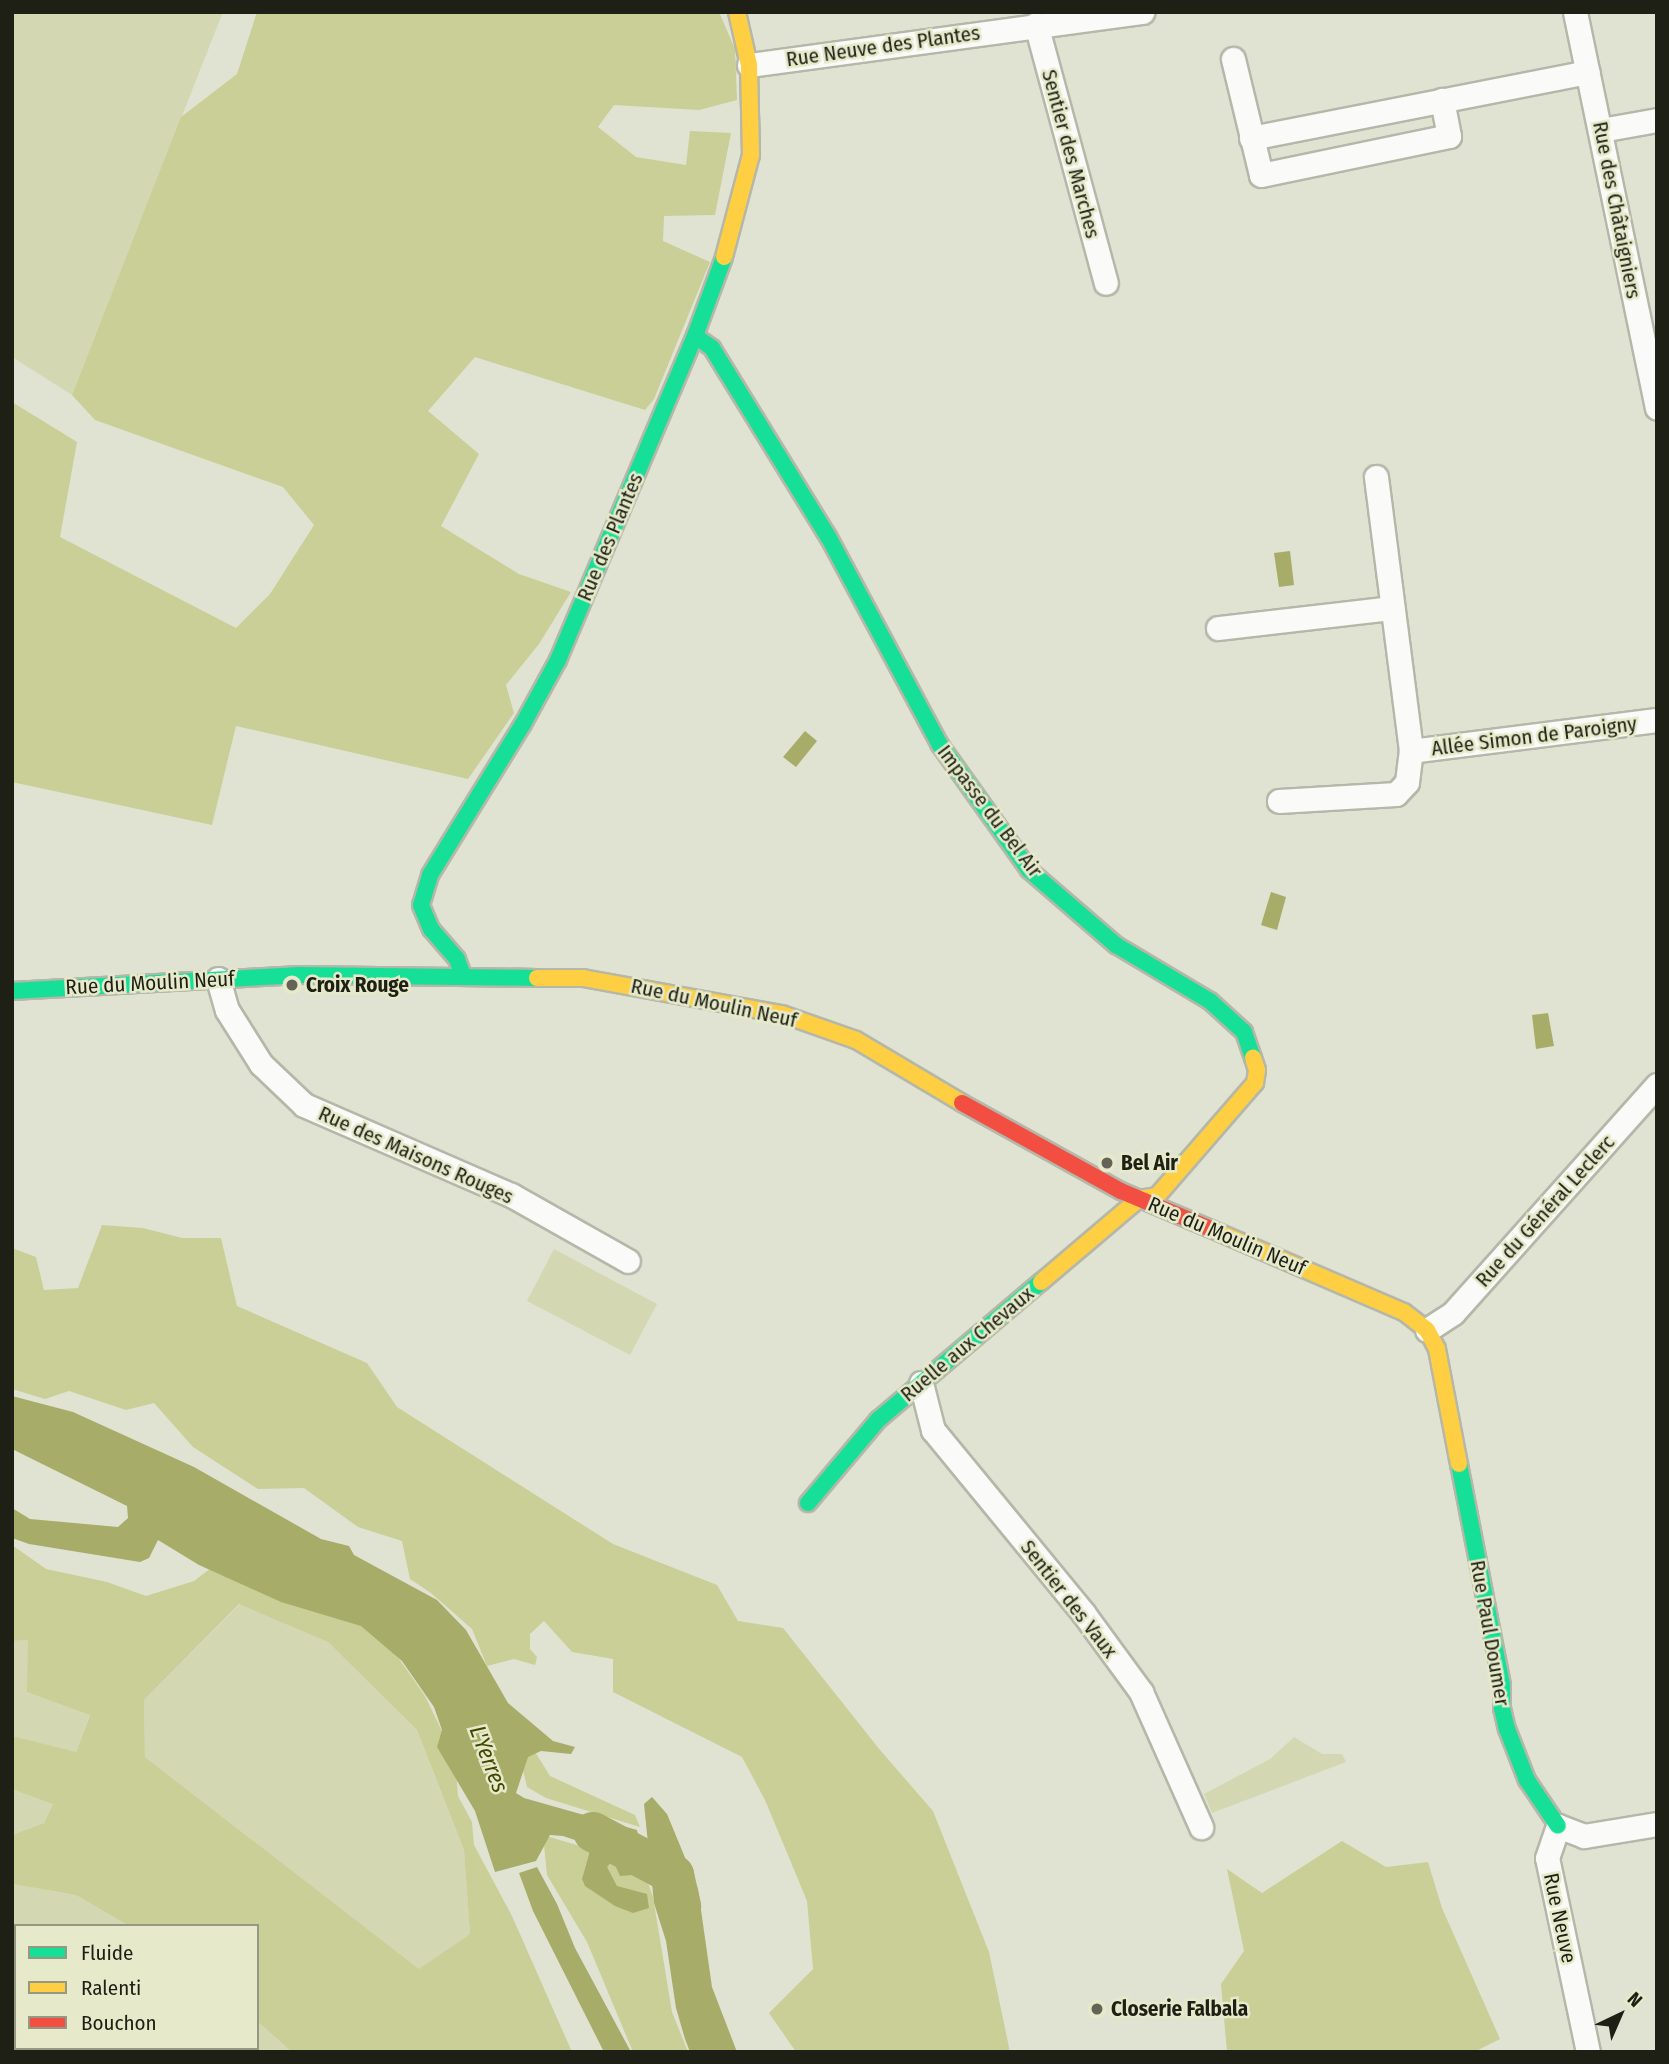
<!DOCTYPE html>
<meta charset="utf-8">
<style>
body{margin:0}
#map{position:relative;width:1669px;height:2064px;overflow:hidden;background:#e0e3d1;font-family:"Fira Sans Condensed",sans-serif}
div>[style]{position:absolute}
.green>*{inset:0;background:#d4d8b2}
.forest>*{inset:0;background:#cacf97}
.water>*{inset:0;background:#a7ac69}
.river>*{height:40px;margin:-20px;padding:0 20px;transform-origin:20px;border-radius:20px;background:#a7ac69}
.roads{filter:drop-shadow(2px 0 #b5b7a9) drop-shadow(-2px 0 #b5b7a9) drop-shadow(0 2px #b5b7a9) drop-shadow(0 -2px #b5b7a9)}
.street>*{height:23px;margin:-11.5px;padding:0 11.5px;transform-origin:11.5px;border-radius:11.5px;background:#fafbf8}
.fast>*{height:16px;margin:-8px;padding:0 8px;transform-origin:8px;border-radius:8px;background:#16e098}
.slow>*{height:16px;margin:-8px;padding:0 8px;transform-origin:8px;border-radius:8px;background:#ffcf43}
.jam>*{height:16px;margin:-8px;padding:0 8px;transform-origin:8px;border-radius:8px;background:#f24e42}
.dots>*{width:19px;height:19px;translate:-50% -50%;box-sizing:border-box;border:4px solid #e6eaca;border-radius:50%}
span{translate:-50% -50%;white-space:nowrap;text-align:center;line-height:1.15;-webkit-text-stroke:5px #e6eaca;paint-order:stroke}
.street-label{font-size:21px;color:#1f2015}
.poi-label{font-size:21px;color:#1f2015;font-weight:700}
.left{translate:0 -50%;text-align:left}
.water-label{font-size:23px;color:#434600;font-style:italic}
.frame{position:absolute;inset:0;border:14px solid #1f2015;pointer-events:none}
.legend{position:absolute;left:14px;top:1924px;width:245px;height:126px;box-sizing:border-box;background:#e6eaca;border:2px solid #969982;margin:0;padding:9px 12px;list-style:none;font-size:21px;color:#1f2015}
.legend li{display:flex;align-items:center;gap:14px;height:35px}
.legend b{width:35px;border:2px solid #969982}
.north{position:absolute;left:1585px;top:1980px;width:70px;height:70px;-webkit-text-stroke:5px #e6eaca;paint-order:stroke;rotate:44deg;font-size:19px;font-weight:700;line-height:28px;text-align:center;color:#1f2015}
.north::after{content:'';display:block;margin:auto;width:24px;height:32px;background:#1f2015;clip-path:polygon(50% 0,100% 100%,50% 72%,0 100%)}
</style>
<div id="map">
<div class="green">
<i style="clip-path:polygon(12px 12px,223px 12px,72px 395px,12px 357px)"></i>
<i style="clip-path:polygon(554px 1249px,657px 1304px,630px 1355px,527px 1301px)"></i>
<i style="clip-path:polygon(240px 1604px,328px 1642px,417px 1730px,464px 1850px,470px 1934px,420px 1970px,145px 1757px,144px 1700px)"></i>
<i style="clip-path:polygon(28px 1640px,90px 1714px,69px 1770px,44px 1823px,12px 1835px,12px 1641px)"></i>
<i style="clip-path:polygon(1294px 1737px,1322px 1754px,1342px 1754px,1346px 1762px,1212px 1813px,1204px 1794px,1270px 1759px)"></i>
<i style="clip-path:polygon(12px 1884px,76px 1895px,129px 1926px,16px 1926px,16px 2048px,257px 2048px,257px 2021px,292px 2052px,12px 2052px)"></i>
</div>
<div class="forest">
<i style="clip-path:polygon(257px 12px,719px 12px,735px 49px,737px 100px,699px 110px,614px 105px,598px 127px,636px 157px,686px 165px,690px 131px,731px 133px,715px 215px,664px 216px,663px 241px,710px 262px,654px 399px,645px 410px,475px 357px,428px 411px,479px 454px,441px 526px,519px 574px,571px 592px,539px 644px,506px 685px,514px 713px,468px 779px,236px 726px,212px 825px,12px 782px,12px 402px,77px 442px,60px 537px,236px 628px,270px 594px,314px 525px,283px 487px,95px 420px,72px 395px,181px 117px,237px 74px)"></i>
<i style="clip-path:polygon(102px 1225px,143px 1228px,182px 1238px,221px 1238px,237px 1306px,367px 1363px,397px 1407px,613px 1544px,717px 1585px,738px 1621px,783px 1628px,880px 1750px,933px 1811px,989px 1952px,1010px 2052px,796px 2052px,769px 2013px,813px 1969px,807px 1901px,765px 1800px,742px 1757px,613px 1692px,613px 1659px,572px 1652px,544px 1621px,530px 1634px,530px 1649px,537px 1657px,535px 1665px,514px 1659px,487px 1666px,472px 1629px,431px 1593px,410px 1579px,402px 1541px,358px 1527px,304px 1488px,258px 1489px,193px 1447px,154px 1403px,126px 1410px,69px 1391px,45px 1399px,12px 1389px,12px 1248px,36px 1257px,44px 1290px,78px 1288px)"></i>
<i style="clip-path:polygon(evenodd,12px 1545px,46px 1569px,107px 1582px,146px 1596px,194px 1581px,211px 1568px,357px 1623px,388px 1643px,425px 1696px,455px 1758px,458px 1796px,472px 1822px,474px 1845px,512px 1916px,572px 2052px,292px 2052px,257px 2021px,257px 1926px,129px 1926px,76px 1895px,12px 1884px,12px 1835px,44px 1823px,53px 1804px,12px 1789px,12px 1736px,76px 1752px,90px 1715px,27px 1692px,28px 1640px,12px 1641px,12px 1545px,239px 1604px,328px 1642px,417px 1730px,464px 1850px,470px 1934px,419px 1969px,145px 1757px,144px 1700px,239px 1604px)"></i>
<i style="clip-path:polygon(520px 1728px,550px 1776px,635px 1815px,640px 1827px,546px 1798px,527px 1787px,522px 1766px)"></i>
<i style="clip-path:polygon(543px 1835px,590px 1849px,645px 1874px,653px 1897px,672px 2012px,688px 2052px,633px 2052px,587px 1942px,547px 1875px)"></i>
<i style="clip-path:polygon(1342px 1841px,1386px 1867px,1428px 1862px,1442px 1908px,1500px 2039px,1474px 2052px,1227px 2052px,1221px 1984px,1244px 1951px,1227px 1869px,1262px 1893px)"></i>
</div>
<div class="water">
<i style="clip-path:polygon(1290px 551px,1294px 585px,1279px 587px,1274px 553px)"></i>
<i style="clip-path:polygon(805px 731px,817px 741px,796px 767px,783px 757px)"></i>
<i style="clip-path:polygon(1271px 892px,1286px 897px,1277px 930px,1261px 925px)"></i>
<i style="clip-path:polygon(1548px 1013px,1554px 1046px,1536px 1049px,1532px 1015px)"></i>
<i style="clip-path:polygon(12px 1396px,73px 1412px,194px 1467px,321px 1539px,349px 1546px,354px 1555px,437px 1600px,466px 1630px,508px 1703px,553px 1741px,575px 1747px,571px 1754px,541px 1751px,528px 1757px,516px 1793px,524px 1798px,637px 1830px,644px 1874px,620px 1876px,613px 1860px,607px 1867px,617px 1886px,647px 1894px,649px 1908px,633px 1913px,615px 1906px,585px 1886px,582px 1879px,590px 1851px,581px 1842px,563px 1836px,550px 1835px,536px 1861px,495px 1872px,475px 1811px,437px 1747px,442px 1730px,434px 1707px,402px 1661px,361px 1626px,281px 1602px,199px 1565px,158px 1540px,149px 1558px,140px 1562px,29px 1544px,12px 1538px,12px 1508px,30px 1519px,118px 1527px,128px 1518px,127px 1506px,12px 1449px)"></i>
<i style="clip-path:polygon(652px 1797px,667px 1814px,698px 1889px,712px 1987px,737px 2052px,690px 2052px,685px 2039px,676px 2008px,666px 1941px,654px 1903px,644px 1804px)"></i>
<i style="clip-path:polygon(537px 1867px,557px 1904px,575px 1948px,631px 2052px,604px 2052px,533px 1911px,519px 1873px)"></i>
</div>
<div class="river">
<i style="left:593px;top:1832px;width:92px;rotate:28deg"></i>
<i style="left:674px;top:1875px;width:32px;rotate:77deg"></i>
</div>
<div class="roads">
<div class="street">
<i style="left:1575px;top:12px;width:404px;rotate:78.3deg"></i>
<i style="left:1036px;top:24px;width:268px;rotate:74.9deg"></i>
<i style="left:1233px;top:59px;width:119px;rotate:76.4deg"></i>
<i style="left:1261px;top:175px;width:192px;rotate:-11.7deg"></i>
<i style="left:1449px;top:136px;width:37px;rotate:-101deg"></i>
<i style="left:749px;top:65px;width:397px;rotate:-7.7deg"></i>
<i style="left:1601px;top:130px;width:57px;rotate:-10.1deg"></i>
<i style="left:1251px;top:138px;width:343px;rotate:-11.1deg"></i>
<i style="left:1376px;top:477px;width:276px;rotate:82.7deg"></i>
<i style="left:1411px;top:751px;width:248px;rotate:-7.2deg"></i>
<i style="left:1218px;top:628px;width:175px;rotate:-6.6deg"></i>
<i style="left:1279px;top:801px;width:117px;rotate:-3.4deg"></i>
<i style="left:1396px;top:794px;width:16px;rotate:-47deg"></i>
<i style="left:1407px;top:782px;width:31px;rotate:-83deg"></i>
<i style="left:218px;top:979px;width:32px;rotate:74deg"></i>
<i style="left:227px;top:1010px;width:64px;rotate:57.8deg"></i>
<i style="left:261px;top:1064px;width:59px;rotate:43.6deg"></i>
<i style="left:304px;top:1105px;width:226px;rotate:23.5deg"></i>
<i style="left:511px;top:1195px;width:134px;rotate:29.4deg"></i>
<i style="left:1427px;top:1330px;width:31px;rotate:-33deg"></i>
<i style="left:1453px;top:1313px;width:306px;rotate:-48.2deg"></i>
<i style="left:921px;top:1383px;width:49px;rotate:75.7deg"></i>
<i style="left:933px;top:1430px;width:238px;rotate:50.6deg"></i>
<i style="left:1084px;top:1614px;width:97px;rotate:53.8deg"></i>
<i style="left:1141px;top:1692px;width:148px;rotate:66deg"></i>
<i style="left:1588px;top:2052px;width:198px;rotate:-101.9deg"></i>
<i style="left:1547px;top:1858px;width:34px;rotate:-71deg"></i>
<i style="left:1558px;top:1826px;width:28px;rotate:21deg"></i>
<i style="left:1584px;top:1836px;width:74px;rotate:-9.3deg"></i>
</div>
<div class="fast">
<i style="left:695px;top:336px;width:21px;rotate:35deg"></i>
<i style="left:712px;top:348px;width:223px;rotate:58.4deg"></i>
<i style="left:829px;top:538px;width:235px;rotate:61.8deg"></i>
<i style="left:940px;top:745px;width:153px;rotate:54.5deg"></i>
<i style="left:1029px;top:870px;width:115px;rotate:40.8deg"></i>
<i style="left:1116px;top:945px;width:109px;rotate:30.8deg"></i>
<i style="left:1210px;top:1001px;width:46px;rotate:42.4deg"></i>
<i style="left:1244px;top:1032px;width:28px;rotate:71deg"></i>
<i style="left:463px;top:975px;width:17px;rotate:-111deg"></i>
<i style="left:457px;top:959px;width:40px;rotate:-131deg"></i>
<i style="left:431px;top:929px;width:26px;rotate:-113deg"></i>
<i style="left:421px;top:905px;width:31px;rotate:-73deg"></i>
<i style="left:430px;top:875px;width:177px;rotate:-58.4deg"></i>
<i style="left:523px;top:724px;width:73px;rotate:-61.3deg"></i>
<i style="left:558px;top:660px;width:352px;rotate:-67.1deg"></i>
<i style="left:695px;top:336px;width:84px;rotate:-69.8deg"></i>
<i style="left:12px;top:991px;width:288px;rotate:-3.2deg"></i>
<i style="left:300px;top:975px;width:237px;rotate:0.7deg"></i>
<i style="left:1459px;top:1464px;width:225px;rotate:79deg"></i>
<i style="left:1502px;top:1685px;width:23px;rotate:90deg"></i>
<i style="left:1502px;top:1708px;width:22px;rotate:77deg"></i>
<i style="left:1507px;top:1729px;width:55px;rotate:68.6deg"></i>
<i style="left:1527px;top:1780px;width:55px;rotate:56deg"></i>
<i style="left:808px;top:1503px;width:109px;rotate:-49.9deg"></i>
<i style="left:878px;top:1420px;width:214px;rotate:-40.3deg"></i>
</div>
<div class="slow">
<i style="left:724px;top:257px;width:106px;rotate:-75.2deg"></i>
<i style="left:751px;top:155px;width:90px;rotate:-91.3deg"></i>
<i style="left:749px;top:65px;width:54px;rotate:-102.8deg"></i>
<i style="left:537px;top:978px;width:46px"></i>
<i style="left:583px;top:978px;width:202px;rotate:10.3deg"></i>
<i style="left:782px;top:1014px;width:78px;rotate:19.4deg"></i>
<i style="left:856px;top:1040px;width:123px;rotate:30.7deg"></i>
<i style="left:1211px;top:1229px;width:210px;rotate:23.3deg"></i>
<i style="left:1404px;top:1312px;width:29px;rotate:38deg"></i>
<i style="left:1427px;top:1330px;width:21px;rotate:62deg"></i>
<i style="left:1437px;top:1349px;width:117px;rotate:79.2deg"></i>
<i style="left:1041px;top:1282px;width:128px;rotate:-40.3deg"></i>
<i style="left:1139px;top:1199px;width:18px;rotate:-9deg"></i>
<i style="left:1157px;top:1196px;width:150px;rotate:-49.1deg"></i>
<i style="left:1255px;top:1083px;width:13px;rotate:-81deg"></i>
<i style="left:1257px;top:1070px;width:13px;rotate:-108deg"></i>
</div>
<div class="jam">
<i style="left:962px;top:1103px;width:182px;rotate:29deg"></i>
<i style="left:1121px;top:1191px;width:98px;rotate:22.9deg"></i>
</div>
</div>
<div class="dots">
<i style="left:292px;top:985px;background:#636457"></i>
<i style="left:1107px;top:1163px;background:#636457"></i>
<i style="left:1097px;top:2009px;background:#636457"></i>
</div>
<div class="street-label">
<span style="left:883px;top:46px;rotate:-8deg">Rue Neuve des Plantes</span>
<span style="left:1071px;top:154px;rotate:75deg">Sentier des Marches</span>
<span style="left:1617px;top:210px;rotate:79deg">Rue des Châtaigniers</span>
<span style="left:610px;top:537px;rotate:-67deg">Rue des Plantes</span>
<span style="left:1534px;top:736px;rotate:-7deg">Allée Simon de Paroigny</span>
<span style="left:990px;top:811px;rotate:53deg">Impasse du Bel Air</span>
<span style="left:150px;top:983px;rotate:-3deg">Rue du Moulin Neuf</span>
<span style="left:714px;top:1003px;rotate:12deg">Rue du Moulin Neuf</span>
<span style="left:416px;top:1155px;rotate:24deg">Rue des Maisons Rouges</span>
<span style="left:1545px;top:1211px;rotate:-48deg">Rue du Général Leclerc</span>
<span style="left:1227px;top:1236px;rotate:23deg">Rue du Moulin Neuf</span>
<span style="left:967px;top:1344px;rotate:-40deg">Ruelle aux Chevaux</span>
<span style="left:1069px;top:1599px;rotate:52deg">Sentier des Vaux</span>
<span style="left:1490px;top:1633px;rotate:80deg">Rue Paul Doumer</span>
<span style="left:1560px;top:1918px;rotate:78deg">Rue Neuve</span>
</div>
<div class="poi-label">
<span class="left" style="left:306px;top:985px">Croix Rouge</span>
<span class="left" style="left:1121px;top:1163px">Bel Air</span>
<span class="left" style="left:1111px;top:2009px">Closerie Falbala</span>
</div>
<div class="water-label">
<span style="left:489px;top:1759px;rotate:69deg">L'Yerres</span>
</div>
<div class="frame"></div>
<ul class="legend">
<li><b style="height:9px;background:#16e098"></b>Fluide</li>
<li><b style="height:9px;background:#ffcf43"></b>Ralenti</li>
<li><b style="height:9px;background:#f24e42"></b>Bouchon</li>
</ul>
<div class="north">N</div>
</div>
